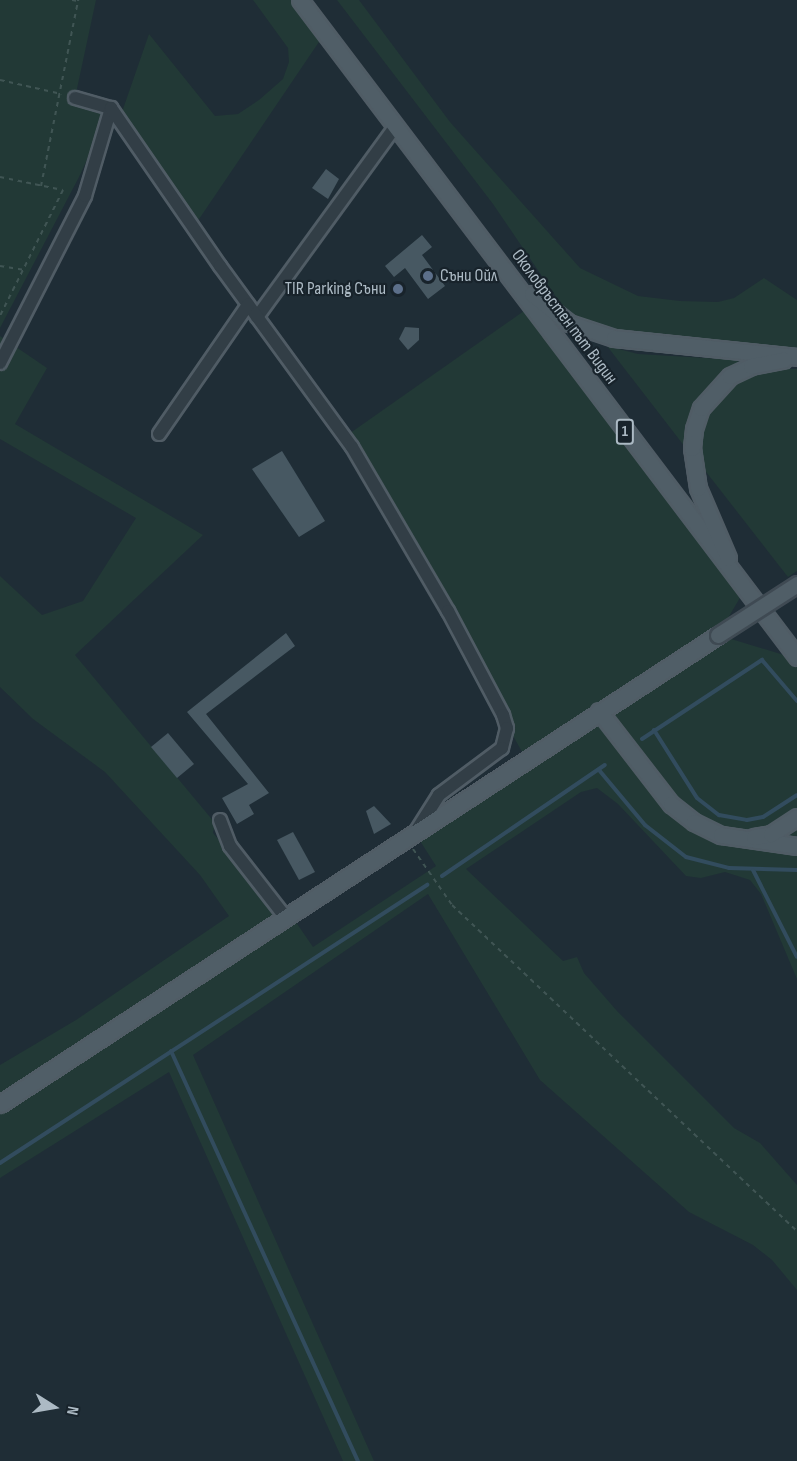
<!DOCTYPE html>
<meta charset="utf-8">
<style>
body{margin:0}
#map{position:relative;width:797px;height:1461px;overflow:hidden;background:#1f2d36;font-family:"Sofia Sans Condensed",sans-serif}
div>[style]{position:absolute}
.green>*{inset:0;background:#223936}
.stream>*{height:4px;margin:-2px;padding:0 2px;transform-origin:2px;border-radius:2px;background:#324c5e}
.building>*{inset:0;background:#475862}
.path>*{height:2px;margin-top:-1px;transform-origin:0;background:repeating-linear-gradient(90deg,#405554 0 4.5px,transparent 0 9px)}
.roads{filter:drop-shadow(2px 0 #505c65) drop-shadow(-2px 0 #505c65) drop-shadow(0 2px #505c65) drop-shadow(0 -2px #505c65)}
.minor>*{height:12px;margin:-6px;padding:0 6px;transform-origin:6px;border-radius:6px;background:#323e46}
.major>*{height:15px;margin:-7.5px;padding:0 7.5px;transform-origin:7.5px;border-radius:7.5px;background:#505e67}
.bridges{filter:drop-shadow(2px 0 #3f4a53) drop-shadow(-2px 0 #3f4a53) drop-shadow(0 2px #3f4a53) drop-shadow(0 -2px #3f4a53)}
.major-bridge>*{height:15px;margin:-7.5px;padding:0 7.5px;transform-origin:7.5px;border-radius:7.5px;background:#505e67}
.dots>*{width:16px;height:16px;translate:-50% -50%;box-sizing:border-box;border:3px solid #18232b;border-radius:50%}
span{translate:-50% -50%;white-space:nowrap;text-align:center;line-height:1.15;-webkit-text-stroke:4.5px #18232b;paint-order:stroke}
.shield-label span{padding:2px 4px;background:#18232b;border:2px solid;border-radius:4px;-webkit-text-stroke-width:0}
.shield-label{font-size:16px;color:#acbac4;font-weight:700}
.poi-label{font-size:18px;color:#acbac4}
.left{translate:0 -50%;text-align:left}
.right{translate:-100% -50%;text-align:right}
.street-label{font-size:18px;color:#acbac4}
.north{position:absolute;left:24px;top:1377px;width:60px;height:60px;-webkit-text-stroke:4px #18232b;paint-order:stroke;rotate:101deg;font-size:16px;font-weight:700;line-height:24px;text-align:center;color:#acbac4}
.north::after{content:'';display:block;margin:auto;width:21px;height:27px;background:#acbac4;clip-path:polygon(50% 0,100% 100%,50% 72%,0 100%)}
</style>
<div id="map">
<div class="green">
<i style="clip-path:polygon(0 0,96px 0,75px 98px,111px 108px,122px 112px,149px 34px,215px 116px,238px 114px,259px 100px,283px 79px,289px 62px,288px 48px,253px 0,300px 0,325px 33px,193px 228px,111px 108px,79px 177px,0 328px)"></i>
<i style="clip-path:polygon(337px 0,359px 0,450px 122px,580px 268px,638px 296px,680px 301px,718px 302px,734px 298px,764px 278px,797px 300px,797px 349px,643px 341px,567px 313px,493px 204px)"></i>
<i style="clip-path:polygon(531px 306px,744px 591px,718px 635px,797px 659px,797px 979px,761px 894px,750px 880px,725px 872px,701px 878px,686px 876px,618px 804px,597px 788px,581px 792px,466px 869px,563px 961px,577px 957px,584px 973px,617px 1011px,734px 1128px,760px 1143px,797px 1185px,797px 1290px,772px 1260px,753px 1245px,689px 1212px,540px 1080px,428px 894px,193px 1055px,374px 1461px,343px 1461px,169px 1072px,0 1178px,0 1065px,76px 1020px,229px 916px,200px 875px,105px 772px,33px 719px,0 687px,0 576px,42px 615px,83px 601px,136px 518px,0 439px,0 336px,47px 368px,15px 424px,203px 535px,75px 655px,215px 823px,213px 833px,285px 918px,291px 915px,313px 947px,436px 866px,415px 833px,526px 759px,346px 436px)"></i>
<i style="clip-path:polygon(607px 346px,638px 354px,740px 360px,712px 384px,699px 401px,685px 447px)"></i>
<i style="clip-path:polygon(770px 368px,797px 369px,797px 571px,788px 577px,703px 468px,701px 440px,703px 422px,713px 403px,730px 385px)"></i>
</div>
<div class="stream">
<i style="left:654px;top:730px;width:80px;rotate:57.7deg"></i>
<i style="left:697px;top:798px;width:28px;rotate:38deg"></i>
<i style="left:719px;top:815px;width:28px;rotate:10deg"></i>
<i style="left:747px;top:820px;width:16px;rotate:-11deg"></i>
<i style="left:763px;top:817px;width:40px;rotate:-32.9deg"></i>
<i style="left:642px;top:739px;width:144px;rotate:-33.4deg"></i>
<i style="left:762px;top:660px;width:54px;rotate:49.5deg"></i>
<i style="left:599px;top:770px;width:72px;rotate:50.1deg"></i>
<i style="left:645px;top:825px;width:52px;rotate:38deg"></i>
<i style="left:686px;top:857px;width:44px;rotate:14.3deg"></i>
<i style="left:729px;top:868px;width:68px;rotate:1.7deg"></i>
<i style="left:753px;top:870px;width:97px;rotate:63.2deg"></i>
<i style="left:442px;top:876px;width:197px;rotate:-34.3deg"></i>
<i style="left:171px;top:1051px;width:451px;rotate:65.5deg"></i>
<i style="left:0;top:1163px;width:510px;rotate:-33.07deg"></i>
</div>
<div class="building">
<i style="clip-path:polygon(326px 169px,339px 179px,328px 199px,312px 188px)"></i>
<i style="clip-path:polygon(422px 235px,432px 247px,422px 255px,445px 286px,428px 299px,405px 268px,394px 277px,385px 266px)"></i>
<i style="clip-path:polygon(405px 327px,419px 328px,419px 340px,408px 350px,399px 339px)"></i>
<i style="clip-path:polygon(282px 451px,325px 521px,299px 537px,252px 469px)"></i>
<i style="clip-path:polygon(286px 633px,295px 646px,206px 714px,269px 793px,249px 805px,254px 814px,237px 824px,222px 798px,248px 784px,187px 712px)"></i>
<i style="clip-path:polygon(168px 733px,194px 764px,177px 778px,151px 747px)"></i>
<i style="clip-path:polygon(374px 806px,391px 824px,374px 834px,366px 811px)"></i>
<i style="clip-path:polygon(293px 832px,315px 872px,299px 880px,277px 840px)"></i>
</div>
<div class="path">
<i style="left:72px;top:0;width:6px;rotate:9deg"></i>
<i style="left:0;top:80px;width:63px;rotate:12.9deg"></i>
<i style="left:0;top:177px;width:64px;rotate:11.7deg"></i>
<i style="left:63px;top:190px;width:141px;rotate:116.6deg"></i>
<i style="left:41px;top:186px;width:190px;rotate:-78.7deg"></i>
<i style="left:0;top:266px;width:25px;rotate:9deg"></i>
<i style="left:413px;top:849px;width:68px;rotate:55.1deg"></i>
<i style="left:452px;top:905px;width:475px;rotate:43.4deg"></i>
</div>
<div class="roads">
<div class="minor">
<i style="left:75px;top:98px;width:37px;rotate:16deg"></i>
<i style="left:257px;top:317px;width:236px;rotate:-54deg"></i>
<i style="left:0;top:363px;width:187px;rotate:-63deg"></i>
<i style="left:85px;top:196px;width:92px;rotate:-73.5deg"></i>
<i style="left:111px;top:108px;width:192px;rotate:55.4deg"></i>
<i style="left:220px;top:266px;width:224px;rotate:53.9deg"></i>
<i style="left:352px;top:447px;width:190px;rotate:59.7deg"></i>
<i style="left:448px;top:611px;width:118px;rotate:62.1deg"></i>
<i style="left:503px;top:715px;width:14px;rotate:73deg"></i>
<i style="left:507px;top:728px;width:21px;rotate:104deg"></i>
<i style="left:502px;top:748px;width:79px;rotate:143.3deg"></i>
<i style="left:439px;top:795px;width:45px;rotate:122.3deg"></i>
<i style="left:159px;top:434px;width:157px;rotate:-55.4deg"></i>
<i style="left:220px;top:820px;width:28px;rotate:69deg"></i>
<i style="left:230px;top:846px;width:91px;rotate:52.1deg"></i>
</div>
<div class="major">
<i style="left:300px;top:0;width:824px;rotate:52.89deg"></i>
<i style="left:532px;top:294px;width:47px;rotate:38.1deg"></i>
<i style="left:569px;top:323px;width:47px;rotate:18.4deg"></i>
<i style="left:614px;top:338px;width:184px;rotate:5.9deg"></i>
<i style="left:728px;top:558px;width:76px;rotate:-113.2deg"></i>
<i style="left:698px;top:488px;width:40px;rotate:-98.5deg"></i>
<i style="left:692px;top:448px;width:19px;rotate:-84deg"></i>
<i style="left:694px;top:429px;width:22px;rotate:-72deg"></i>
<i style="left:701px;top:408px;width:43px;rotate:-47.8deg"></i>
<i style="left:730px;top:376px;width:23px;rotate:-25deg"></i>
<i style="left:751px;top:366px;width:33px;rotate:-11deg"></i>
<i style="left:599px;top:711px;width:118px;rotate:52.3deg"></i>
<i style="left:671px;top:804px;width:29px;rotate:38deg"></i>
<i style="left:694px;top:822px;width:30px;rotate:26deg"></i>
<i style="left:721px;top:835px;width:77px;rotate:8.2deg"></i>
<i style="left:754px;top:837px;width:17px;rotate:-10deg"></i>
<i style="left:771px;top:834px;width:31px;rotate:-33deg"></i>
<i style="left:0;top:1104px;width:858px;rotate:-33.15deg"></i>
</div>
</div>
<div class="bridges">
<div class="major-bridge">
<i style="left:718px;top:635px;width:94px;rotate:-32.8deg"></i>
</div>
</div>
<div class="dots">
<i style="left:428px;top:276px;background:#5c6f8a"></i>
<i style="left:398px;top:289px;background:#5c6f8a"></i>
</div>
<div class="shield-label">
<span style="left:625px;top:432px">1</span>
</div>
<div class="poi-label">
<span class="left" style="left:440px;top:276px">Съни Ойл</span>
<span class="right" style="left:386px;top:289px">TIR Parking Съни</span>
</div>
<div class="street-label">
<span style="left:564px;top:317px;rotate:53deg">Околовръстен път Видин</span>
</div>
<div class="north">N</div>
</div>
